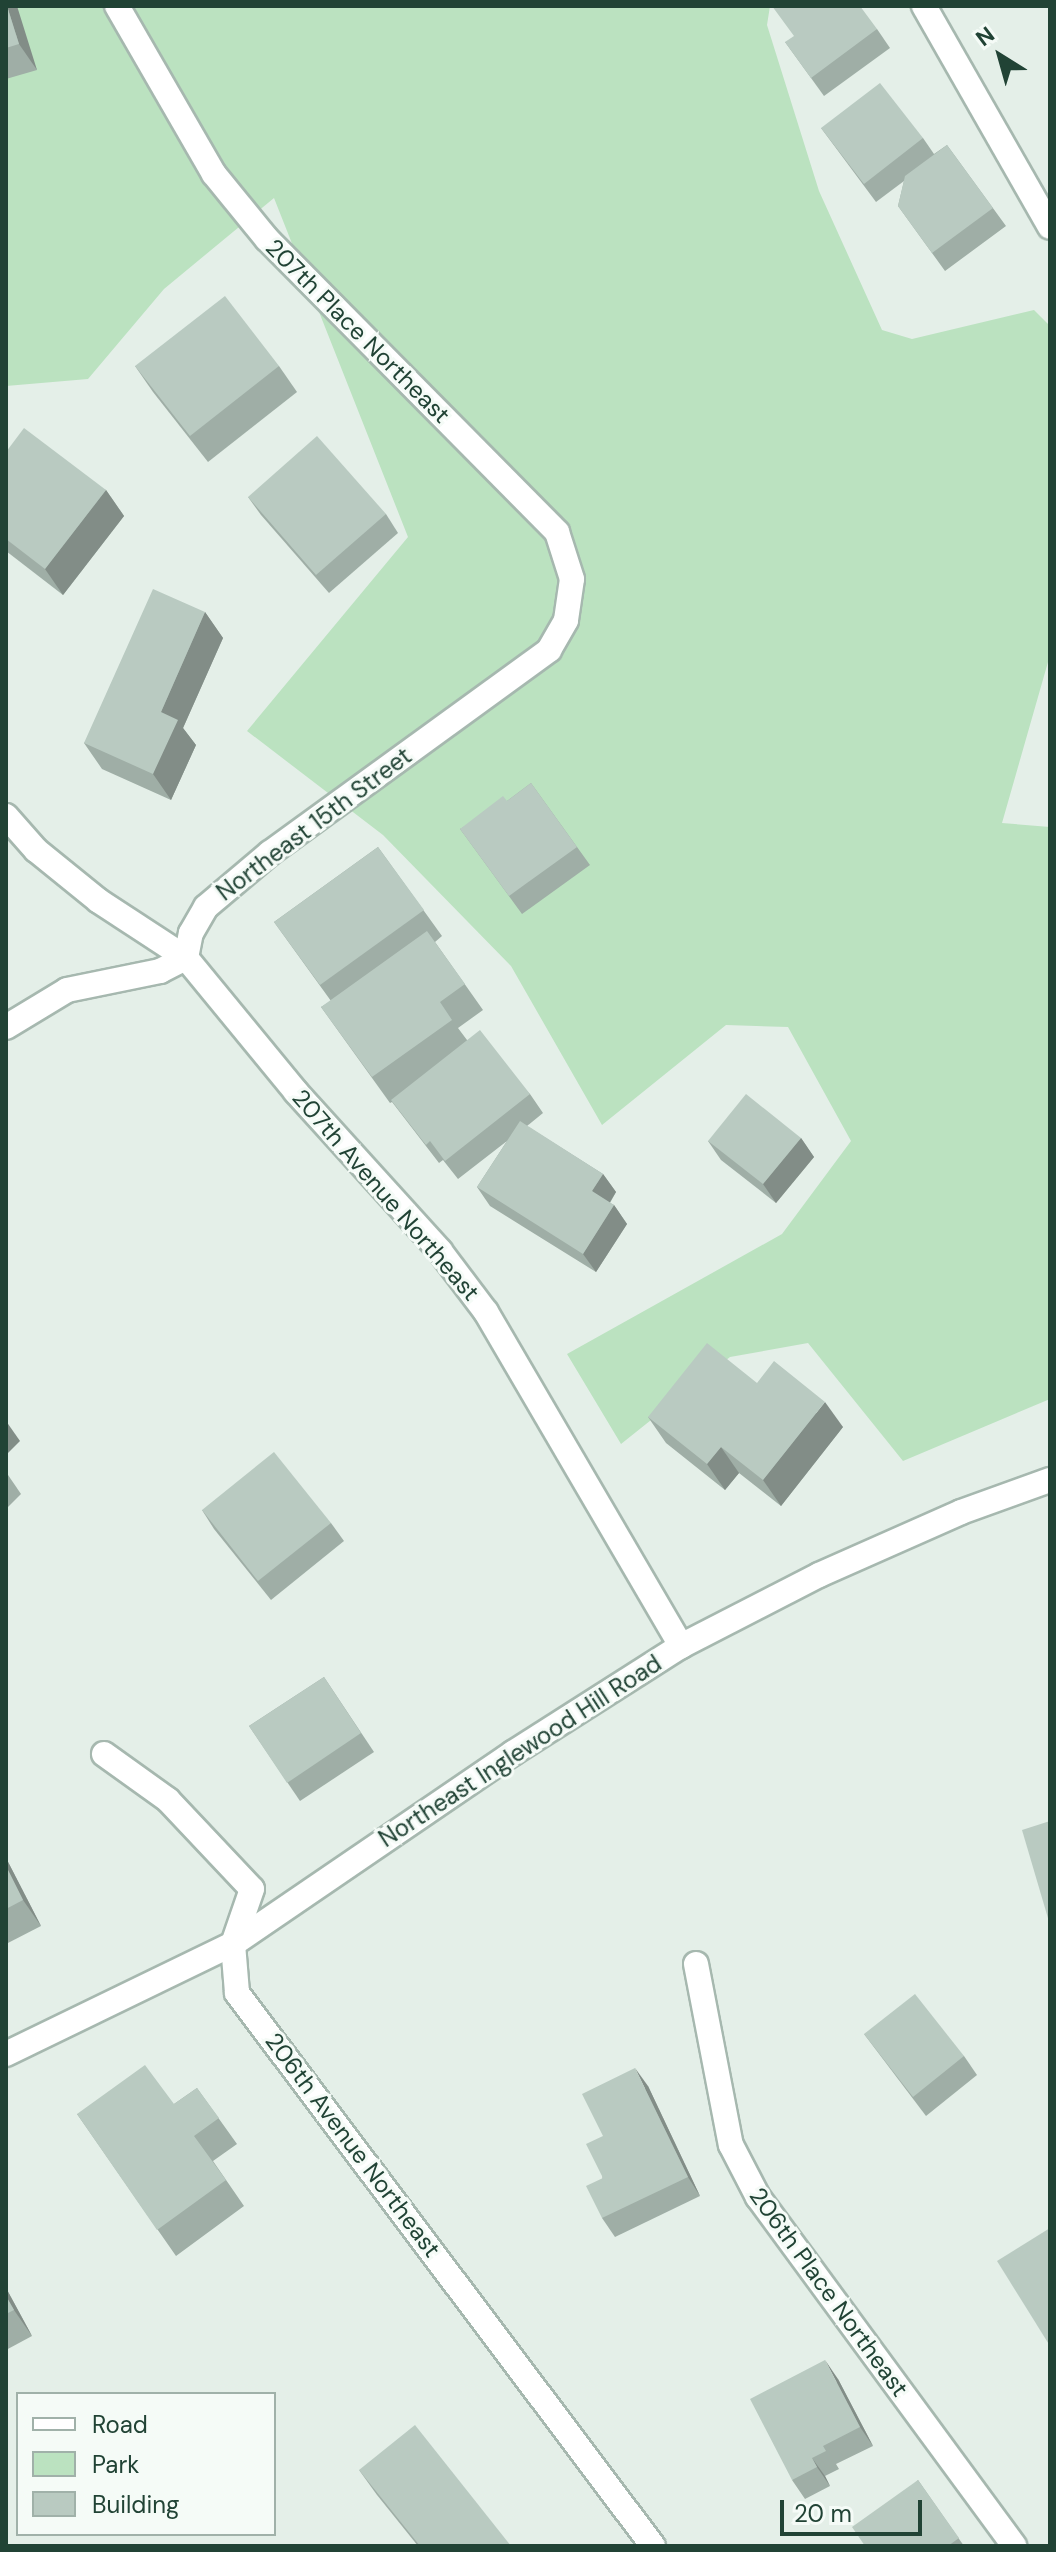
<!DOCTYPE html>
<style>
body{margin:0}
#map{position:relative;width:1056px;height:2552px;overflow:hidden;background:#e4efe8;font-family:"DM Sans",sans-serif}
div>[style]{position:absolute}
.green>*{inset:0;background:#bbe2c0}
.roads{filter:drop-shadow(2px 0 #a6b8af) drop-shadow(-2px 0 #a6b8af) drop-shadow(0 2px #a6b8af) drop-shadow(0 -2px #a6b8af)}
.minor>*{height:24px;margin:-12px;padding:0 12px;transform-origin:12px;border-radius:12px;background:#fff}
.wall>*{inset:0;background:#9faea6}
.shaded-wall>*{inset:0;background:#828d87}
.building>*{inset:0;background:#b9cac1}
span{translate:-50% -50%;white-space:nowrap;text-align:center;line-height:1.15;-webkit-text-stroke:6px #f5fbf7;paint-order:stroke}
.street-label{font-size:24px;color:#214335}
.frame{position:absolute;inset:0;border:8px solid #214335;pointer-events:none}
.legend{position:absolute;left:16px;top:2392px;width:260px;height:144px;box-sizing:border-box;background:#f5fbf7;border:2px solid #a0b1a9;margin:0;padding:10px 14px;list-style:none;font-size:24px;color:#214335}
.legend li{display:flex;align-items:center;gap:16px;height:40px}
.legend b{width:40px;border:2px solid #a0b1a9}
.north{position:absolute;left:960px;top:16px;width:80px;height:80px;-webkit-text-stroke:6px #f5fbf7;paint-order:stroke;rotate:323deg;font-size:22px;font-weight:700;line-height:32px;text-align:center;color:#214335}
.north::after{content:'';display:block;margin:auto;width:28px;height:36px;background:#214335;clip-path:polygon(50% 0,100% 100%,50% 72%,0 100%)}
.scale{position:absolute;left:780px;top:2500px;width:142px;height:36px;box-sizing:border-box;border:4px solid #214335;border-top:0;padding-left:10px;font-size:24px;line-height:28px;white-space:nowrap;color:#214335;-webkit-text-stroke:6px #f5fbf7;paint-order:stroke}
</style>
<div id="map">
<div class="green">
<i style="clip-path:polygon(6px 6px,770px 6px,767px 25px,819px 191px,882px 330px,912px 339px,1034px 310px,1050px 326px,1050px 655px,1002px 823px,1050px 827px,1050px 1399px,903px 1461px,808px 1343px,730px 1357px,621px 1444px,567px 1354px,782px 1234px,851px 1141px,788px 1027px,726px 1025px,602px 1125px,511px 966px,383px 835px,247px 731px,408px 537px,274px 198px,164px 289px,88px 379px,6px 386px)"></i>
</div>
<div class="roads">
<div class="minor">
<i style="left:924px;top:6px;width:254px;rotate:60.3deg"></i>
<i style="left:6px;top:816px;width:45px;rotate:48.6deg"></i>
<i style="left:36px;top:850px;width:81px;rotate:39deg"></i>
<i style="left:99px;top:901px;width:104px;rotate:33.2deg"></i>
<i style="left:186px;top:958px;width:173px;rotate:50.6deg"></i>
<i style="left:296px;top:1092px;width:215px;rotate:47.8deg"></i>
<i style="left:440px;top:1251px;width:76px;rotate:53deg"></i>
<i style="left:486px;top:1312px;width:387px;rotate:59.7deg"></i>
<i style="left:6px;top:1027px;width:71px;rotate:-31.2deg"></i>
<i style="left:67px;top:990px;width:95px;rotate:-11.5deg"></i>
<i style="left:160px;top:971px;width:29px;rotate:-27deg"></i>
<i style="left:186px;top:958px;width:25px;rotate:-79deg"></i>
<i style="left:191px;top:933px;width:30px;rotate:-60deg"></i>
<i style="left:206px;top:907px;width:84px;rotate:-40.2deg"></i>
<i style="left:270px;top:853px;width:345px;rotate:-36deg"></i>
<i style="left:549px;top:650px;width:34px;rotate:-60deg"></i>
<i style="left:566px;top:620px;width:41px;rotate:-81.7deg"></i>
<i style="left:572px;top:579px;width:49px;rotate:-107.7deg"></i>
<i style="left:557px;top:532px;width:412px;rotate:-134.7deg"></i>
<i style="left:267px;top:239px;width:84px;rotate:-129.2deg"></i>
<i style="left:214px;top:174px;width:194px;rotate:-120deg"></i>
<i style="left:104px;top:1754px;width:79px;rotate:35.7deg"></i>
<i style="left:168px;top:1800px;width:122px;rotate:46.7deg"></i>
<i style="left:252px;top:1889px;width:58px;rotate:109.1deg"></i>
<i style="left:233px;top:1944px;width:49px;rotate:85.3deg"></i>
<i style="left:237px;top:1993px;width:692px;rotate:53.05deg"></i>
<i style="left:696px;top:1964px;width:184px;rotate:79.1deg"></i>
<i style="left:731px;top:2145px;width:59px;rotate:62.6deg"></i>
<i style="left:758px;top:2197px;width:433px;rotate:53.7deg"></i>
<i style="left:6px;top:2054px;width:252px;rotate:-25.9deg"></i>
<i style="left:233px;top:1944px;width:339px;rotate:-34.3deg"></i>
<i style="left:513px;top:1753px;width:199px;rotate:-32.5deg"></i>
<i style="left:681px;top:1646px;width:155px;rotate:-27.2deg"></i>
<i style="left:819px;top:1575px;width:155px;rotate:-23.9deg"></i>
<i style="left:961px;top:1512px;width:95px;rotate:-19.8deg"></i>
</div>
</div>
<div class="wall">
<i style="clip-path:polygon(6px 6px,37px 70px,6px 79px)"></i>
<i style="clip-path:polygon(877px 29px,890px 48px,824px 96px,785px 42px)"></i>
<i style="clip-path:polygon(821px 128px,923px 138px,934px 154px,947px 145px,1006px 226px,945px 271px,898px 206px,904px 181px,876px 202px)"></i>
<i style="clip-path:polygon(135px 366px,279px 366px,297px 392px,208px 462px,153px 392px)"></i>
<i style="clip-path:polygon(6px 452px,106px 490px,124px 516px,63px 595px,6px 551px)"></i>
<i style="clip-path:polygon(248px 497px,386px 514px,398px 533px,329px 593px,261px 515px)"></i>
<i style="clip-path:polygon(205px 612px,223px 638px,183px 728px,196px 745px,171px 800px,102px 769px,84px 743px)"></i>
<i style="clip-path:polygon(531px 783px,590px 865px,522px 914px,460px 829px,507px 801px)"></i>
<i style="clip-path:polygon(378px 847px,442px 936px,435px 942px,483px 1010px,458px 1028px,467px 1040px,530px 1094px,543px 1113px,527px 1126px,603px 1174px,616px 1192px,610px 1203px,614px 1205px,627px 1224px,596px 1272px,490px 1206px,477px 1187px,507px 1141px,458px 1179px,443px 1160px,439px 1163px,392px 1102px,390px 1103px,321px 1007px,331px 1001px,274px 922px)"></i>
<i style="clip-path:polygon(801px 1138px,814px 1157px,776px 1203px,721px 1160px,708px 1141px)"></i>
<i style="clip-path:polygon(757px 1383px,843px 1427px,781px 1506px,739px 1473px,725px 1490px,666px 1443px,648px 1417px)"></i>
<i style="clip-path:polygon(6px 1472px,21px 1494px,6px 1509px)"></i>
<i style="clip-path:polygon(202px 1510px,331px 1523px,344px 1541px,271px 1600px,214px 1529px)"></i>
<i style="clip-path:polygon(324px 1677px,374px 1752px,300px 1801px,249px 1726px)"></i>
<i style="clip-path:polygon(6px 1858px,41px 1926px,6px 1944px)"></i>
<i style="clip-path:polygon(864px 2034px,964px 2056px,977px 2075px,926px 2116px)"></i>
<i style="clip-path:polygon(648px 2086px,700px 2196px,615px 2237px,602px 2218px,603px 2136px)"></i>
<i style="clip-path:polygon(197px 2088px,237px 2144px,213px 2161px,244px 2206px,176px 2256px,77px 2114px,174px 2104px)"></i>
<i style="clip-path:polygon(6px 2288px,32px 2336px,6px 2350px)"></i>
<i style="clip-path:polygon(838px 2379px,873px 2446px,836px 2464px,839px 2469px,825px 2476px,830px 2486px,805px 2499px,792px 2480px)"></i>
<i style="clip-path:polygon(359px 2470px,511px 2546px,418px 2546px,377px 2495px)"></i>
<i style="clip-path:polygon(918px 2480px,964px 2546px,865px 2546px)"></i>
</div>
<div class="shaded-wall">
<i style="clip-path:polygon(7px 6px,17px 6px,37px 70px,19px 44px)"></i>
<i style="clip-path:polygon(106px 490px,124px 516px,63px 595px,45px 569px)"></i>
<i style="clip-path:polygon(205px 612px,223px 638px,183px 728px,196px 745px,171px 800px,153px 774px,161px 712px)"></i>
<i style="clip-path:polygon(801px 1138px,814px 1157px,776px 1203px,763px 1184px)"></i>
<i style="clip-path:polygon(603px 1174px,616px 1192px,605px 1210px,592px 1191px)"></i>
<i style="clip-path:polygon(614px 1205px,627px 1224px,596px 1272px,583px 1254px)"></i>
<i style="clip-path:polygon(825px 1402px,843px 1427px,781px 1506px,763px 1480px)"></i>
<i style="clip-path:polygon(6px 1421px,20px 1441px,6px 1455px)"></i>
<i style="clip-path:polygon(721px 1447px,739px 1473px,725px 1490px,707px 1464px)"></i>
<i style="clip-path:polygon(6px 1858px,41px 1926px,23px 1900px,6px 1866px)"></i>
<i style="clip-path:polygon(635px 2068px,648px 2086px,700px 2196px,688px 2177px)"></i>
<i style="clip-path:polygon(6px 2288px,32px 2336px,14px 2310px,6px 2296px)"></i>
<i style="clip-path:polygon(825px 2360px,838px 2379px,873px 2446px,860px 2427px)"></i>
<i style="clip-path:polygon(812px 2458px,825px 2476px,830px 2486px,817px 2467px)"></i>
</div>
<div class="building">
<i style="clip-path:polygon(6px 6px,7px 6px,19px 44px,6px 48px)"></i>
<i style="clip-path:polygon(772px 6px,860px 6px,877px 29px,811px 78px,785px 42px,794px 36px)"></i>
<i style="clip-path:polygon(880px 83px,923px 138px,864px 184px,821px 128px)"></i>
<i style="clip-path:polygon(947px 145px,993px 208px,932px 253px,898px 206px,905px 176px)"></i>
<i style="clip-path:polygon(225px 296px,279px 366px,190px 436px,135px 366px)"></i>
<i style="clip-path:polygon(24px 428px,106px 490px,45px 569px,6px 539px,6px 452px)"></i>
<i style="clip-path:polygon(317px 436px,386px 514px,316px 575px,248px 497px)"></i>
<i style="clip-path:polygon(153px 589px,205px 612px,161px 712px,178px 720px,153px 774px,84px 743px)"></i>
<i style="clip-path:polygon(531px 783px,577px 847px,509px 896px,460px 829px,503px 796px,507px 801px)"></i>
<i style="clip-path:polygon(378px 847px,424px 910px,320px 985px,274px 922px)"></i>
<i style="clip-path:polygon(427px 931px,465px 984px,440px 1002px,452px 1020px,372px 1077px,321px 1007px)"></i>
<i style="clip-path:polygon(480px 1030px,530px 1094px,445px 1161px,430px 1141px,426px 1145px,391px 1100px)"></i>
<i style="clip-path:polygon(746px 1094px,801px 1138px,763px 1184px,708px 1141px)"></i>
<i style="clip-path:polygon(520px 1121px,603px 1174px,592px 1191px,614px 1205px,583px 1254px,477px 1187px)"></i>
<i style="clip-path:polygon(707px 1343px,757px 1383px,774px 1361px,825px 1402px,763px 1480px,721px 1447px,707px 1464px,648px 1417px)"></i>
<i style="clip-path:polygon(274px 1452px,331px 1523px,258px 1581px,202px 1510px)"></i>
<i style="clip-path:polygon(324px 1677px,361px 1733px,287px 1783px,249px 1726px)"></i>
<i style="clip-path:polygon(1050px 1821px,1050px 1925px,1022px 1830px)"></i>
<i style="clip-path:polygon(6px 1866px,23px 1900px,6px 1909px)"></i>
<i style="clip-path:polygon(915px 1994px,964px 2056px,913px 2097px,864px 2034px)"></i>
<i style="clip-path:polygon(145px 2065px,174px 2104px,197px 2088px,219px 2118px,194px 2136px,226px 2180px,157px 2230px,77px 2114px)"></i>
<i style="clip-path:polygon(635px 2068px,688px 2177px,602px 2218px,586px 2186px,603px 2178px,586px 2144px,603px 2136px,582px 2094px)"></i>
<i style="clip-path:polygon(1050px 2228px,1050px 2346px,997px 2261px)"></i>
<i style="clip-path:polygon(6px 2296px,14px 2310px,6px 2314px)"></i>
<i style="clip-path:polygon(825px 2360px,860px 2427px,823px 2446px,826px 2451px,812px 2458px,817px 2467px,792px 2480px,750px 2399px)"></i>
<i style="clip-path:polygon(415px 2425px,511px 2546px,420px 2546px,359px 2470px)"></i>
<i style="clip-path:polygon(918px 2480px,959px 2538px,948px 2546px,865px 2546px,852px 2527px)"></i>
</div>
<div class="street-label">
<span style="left:358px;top:331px;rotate:45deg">207th Place Northeast</span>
<span style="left:314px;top:824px;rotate:-37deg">Northeast 15th Street</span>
<span style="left:386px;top:1195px;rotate:49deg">207th Avenue Northeast</span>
<span style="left:520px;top:1751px;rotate:-33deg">Northeast Inglewood Hill Road</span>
<span style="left:353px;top:2145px;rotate:53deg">206th Avenue Northeast</span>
<span style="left:829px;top:2292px;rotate:54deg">206th Place Northeast</span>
</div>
<div class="frame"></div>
<ul class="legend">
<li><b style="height:10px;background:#fff"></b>Road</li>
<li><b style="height:22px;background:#bbe2c0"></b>Park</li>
<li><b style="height:22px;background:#b9cac1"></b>Building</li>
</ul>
<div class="north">N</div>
<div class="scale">20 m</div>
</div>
